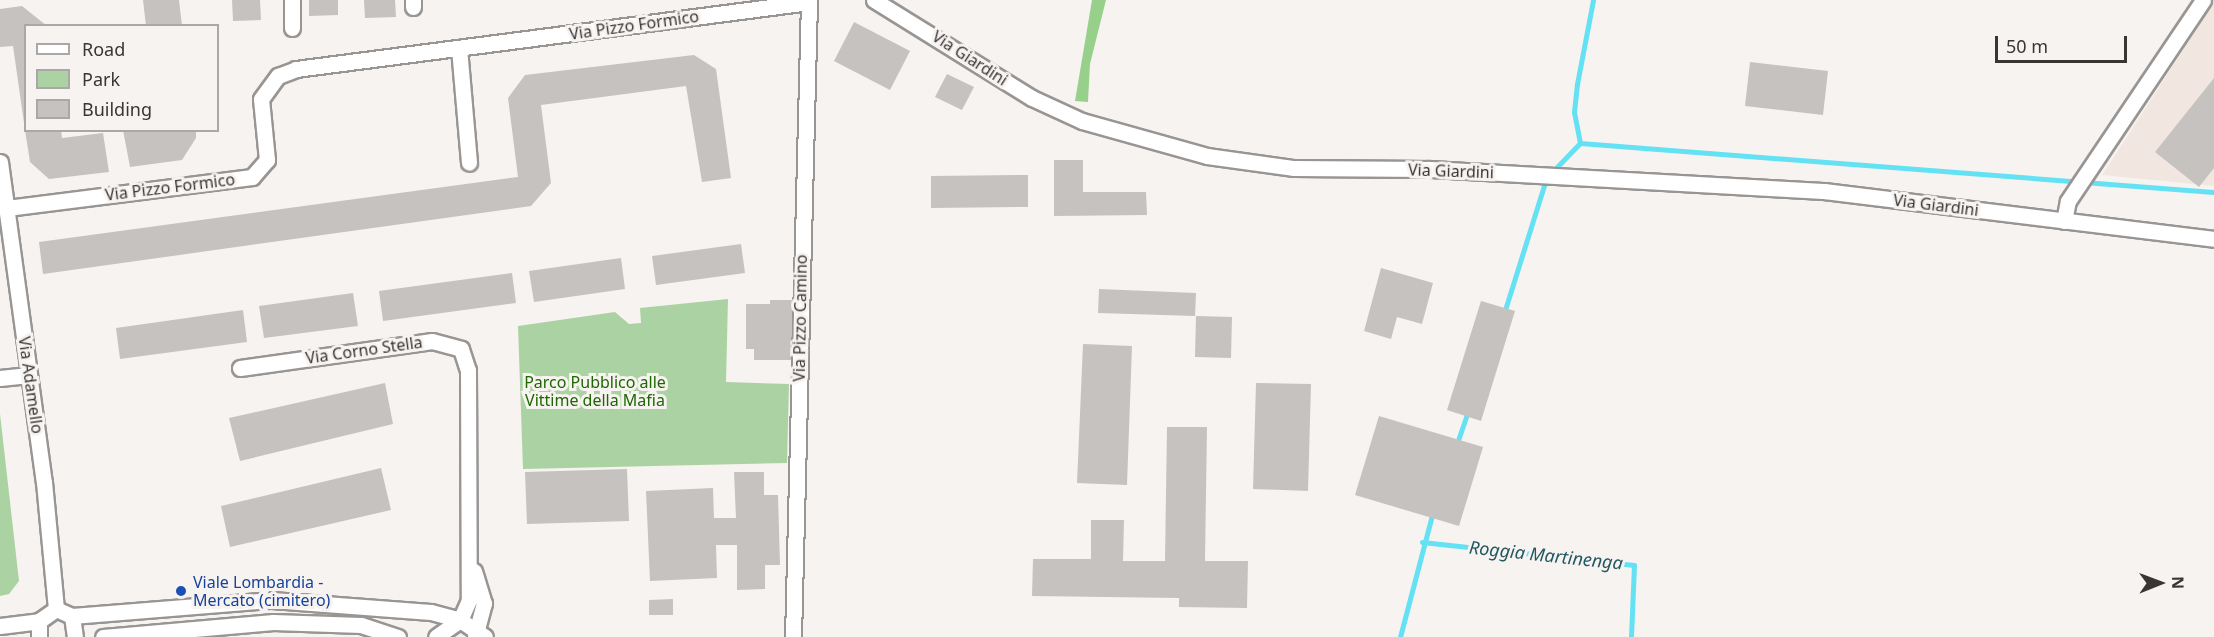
<!DOCTYPE html>
<style>
body{margin:0}
#map{position:relative;width:2214px;height:637px;overflow:hidden;background:#f7f3f1;font-family:"Noto Sans",sans-serif}
div>[style]{position:absolute}
.built>*{inset:0;background:#f1e7e0}
.green>*{inset:0;background:#abd2a2}
.forest>*{inset:0;background:#97d08a}
.stream>*{height:5px;margin:-2.5px;padding:0 2.5px;transform-origin:2.5px;border-radius:2.5px;background:#65e1f4}
.building>*{inset:0;background:#c5c2c0}
.roads{filter:drop-shadow(2px 0 #989593) drop-shadow(-2px 0 #989593) drop-shadow(0 2px #989593) drop-shadow(0 -2px #989593)}
.minor>*{height:15px;margin:-7.5px;padding:0 7.5px;transform-origin:7.5px;border-radius:7.5px;background:#fff}
.dots>*{width:16px;height:16px;translate:-50% -50%;box-sizing:border-box;border:3px solid #f7f3f1;border-radius:50%}
span{translate:-50% -50%;white-space:nowrap;text-align:center;line-height:1.15;-webkit-text-stroke:6px #f7f3f1;paint-order:stroke}
.street-label{font-size:16px;color:#373635}
.park-label{font-size:16px;color:#1e6702}
.transit-label{font-size:16px;color:#164399}
.left{translate:0 -50%;text-align:left}
.water-label{font-size:18px;color:#235860;font-style:italic}
.legend{position:absolute;left:24px;top:24px;width:195px;height:108px;box-sizing:border-box;background:#f7f3f1;border:2px solid #aaa7a6;margin:0;padding:8px 10px;list-style:none;font-size:18px;color:#373635}
.legend li{display:flex;align-items:center;gap:12px;height:30px}
.legend b{width:30px;border:2px solid #aaa7a6}
.north{position:absolute;left:2130px;top:553px;width:60px;height:60px;-webkit-text-stroke:4px #f7f3f1;paint-order:stroke;rotate:89deg;font-size:16px;font-weight:700;line-height:24px;text-align:center;color:#373635}
.north::after{content:'';display:block;margin:auto;width:21px;height:27px;background:#373635;clip-path:polygon(50% 0,100% 100%,50% 72%,0 100%)}
.scale{position:absolute;left:1995px;top:36px;width:132px;height:27px;box-sizing:border-box;border:3px solid #373635;border-top:0;padding-left:8px;font-size:18px;line-height:21px;white-space:nowrap;color:#373635;-webkit-text-stroke:4px #f7f3f1;paint-order:stroke}
</style>
<div id="map">
<div class="built">
<i style="clip-path:polygon(2214px 2px,2214px 186px,2102px 175px,2110px 163px)"></i>
</div>
<div class="green">
<i style="clip-path:polygon(728px 299px,726px 382px,789px 384px,787px 463px,523px 469px,518px 326px,615px 312px,629px 324px,641px 323px,640px 308px)"></i>
<i style="clip-path:polygon(0 414px,19px 581px,9px 594px,0 596px)"></i>
</div>
<div class="forest">
<i style="clip-path:polygon(1092px 0,1106px 0,1090px 64px,1088px 102px,1075px 101px)"></i>
</div>
<div class="stream">
<i style="left:1580px;top:143px;width:32px;rotate:-101deg"></i>
<i style="left:1574px;top:112px;width:28px;rotate:-84deg"></i>
<i style="left:1577px;top:84px;width:86px;rotate:-79.2deg"></i>
<i style="left:1552px;top:172px;width:40px;rotate:-46deg"></i>
<i style="left:1580px;top:143px;width:636px;rotate:4.42deg"></i>
<i style="left:1504px;top:313px;width:140px;rotate:-72.6deg"></i>
<i style="left:1456px;top:446px;width:36px;rotate:-71deg"></i>
<i style="left:1422px;top:542px;width:213px;rotate:6.2deg"></i>
<i style="left:1634px;top:565px;width:72px;rotate:92.4deg"></i>
<i style="left:1400px;top:637px;width:130px;rotate:-75.3deg"></i>
</div>
<div class="building">
<i style="clip-path:polygon(143px 0,179px 0,182px 26px,146px 26px)"></i>
<i style="clip-path:polygon(232px 0,260px 0,261px 20px,233px 21px)"></i>
<i style="clip-path:polygon(309px 0,338px 0,338px 15px,309px 16px)"></i>
<i style="clip-path:polygon(364px 0,395px 0,396px 17px,365px 18px)"></i>
<i style="clip-path:polygon(22px 6px,47px 26px,26px 26px,24px 123px,13px 46px,0 47px,0 9px)"></i>
<i style="clip-path:polygon(854px 22px,910px 51px,890px 90px,834px 61px)"></i>
<i style="clip-path:polygon(694px 55px,716px 69px,731px 178px,702px 182px,686px 86px,541px 105px,551px 183px,531px 206px,43px 274px,39px 242px,518px 177px,508px 98px,525px 75px)"></i>
<i style="clip-path:polygon(1750px 62px,1828px 71px,1823px 115px,1745px 106px)"></i>
<i style="clip-path:polygon(947px 74px,974px 87px,962px 110px,935px 97px)"></i>
<i style="clip-path:polygon(2214px 78px,2214px 168px,2199px 187px,2155px 152px)"></i>
<i style="clip-path:polygon(25px 130px,61px 130px,62px 138px,103px 133px,109px 172px,49px 179px,30px 162px)"></i>
<i style="clip-path:polygon(123px 130px,196px 130px,196px 138px,182px 160px,130px 167px)"></i>
<i style="clip-path:polygon(1054px 160px,1083px 160px,1083px 192px,1146px 192px,1147px 215px,1054px 216px)"></i>
<i style="clip-path:polygon(1028px 175px,1028px 207px,931px 208px,931px 176px)"></i>
<i style="clip-path:polygon(741px 244px,745px 273px,656px 285px,652px 256px)"></i>
<i style="clip-path:polygon(621px 258px,625px 289px,534px 302px,529px 271px)"></i>
<i style="clip-path:polygon(1381px 268px,1433px 283px,1422px 324px,1397px 317px,1391px 339px,1364px 331px)"></i>
<i style="clip-path:polygon(512px 273px,516px 303px,383px 321px,379px 291px)"></i>
<i style="clip-path:polygon(1099px 289px,1196px 293px,1195px 316px,1098px 313px)"></i>
<i style="clip-path:polygon(353px 293px,358px 326px,264px 338px,259px 306px)"></i>
<i style="clip-path:polygon(770px 300px,796px 300px,796px 360px,754px 360px,754px 349px,746px 349px,746px 304px,770px 304px)"></i>
<i style="clip-path:polygon(1481px 301px,1515px 311px,1481px 421px,1447px 410px)"></i>
<i style="clip-path:polygon(243px 310px,247px 342px,120px 359px,116px 328px)"></i>
<i style="clip-path:polygon(1196px 316px,1232px 317px,1231px 358px,1195px 357px)"></i>
<i style="clip-path:polygon(1083px 344px,1132px 346px,1127px 485px,1077px 483px)"></i>
<i style="clip-path:polygon(385px 383px,393px 424px,240px 461px,229px 418px)"></i>
<i style="clip-path:polygon(1256px 383px,1311px 384px,1308px 491px,1253px 489px)"></i>
<i style="clip-path:polygon(1379px 416px,1483px 447px,1459px 526px,1355px 495px)"></i>
<i style="clip-path:polygon(1167px 427px,1207px 427px,1205px 561px,1248px 561px,1247px 608px,1179px 607px,1179px 598px,1032px 596px,1033px 559px,1091px 559px,1091px 520px,1124px 520px,1123px 561px,1165px 561px)"></i>
<i style="clip-path:polygon(381px 468px,391px 510px,230px 547px,221px 506px)"></i>
<i style="clip-path:polygon(627px 469px,629px 521px,527px 524px,525px 472px)"></i>
<i style="clip-path:polygon(734px 472px,764px 472px,764px 495px,778px 495px,780px 565px,765px 565px,765px 589px,737px 590px,737px 545px,716px 545px,717px 578px,650px 581px,646px 491px,713px 488px,714px 518px,736px 518px)"></i>
<i style="clip-path:polygon(673px 599px,673px 615px,649px 615px,649px 600px)"></i>
</div>
<div class="roads">
<div class="minor">
<i style="left:292px;top:0;width:28px;rotate:90deg"></i>
<i style="left:413px;top:0;width:7px;rotate:90deg"></i>
<i style="left:874px;top:0;width:186px;rotate:31.8deg"></i>
<i style="left:1032px;top:98px;width:55px;rotate:24.7deg"></i>
<i style="left:1082px;top:121px;width:130px;rotate:15.6deg"></i>
<i style="left:1207px;top:156px;width:88px;rotate:7.9deg"></i>
<i style="left:1294px;top:168px;width:135px;rotate:0.4deg"></i>
<i style="left:1429px;top:169px;width:396px;rotate:3.2deg"></i>
<i style="left:1824px;top:191px;width:393px;rotate:7deg"></i>
<i style="left:459px;top:48px;width:115px;rotate:85deg"></i>
<i style="left:0;top:162px;width:323px;rotate:82.2deg"></i>
<i style="left:44px;top:482px;width:128px;rotate:84.6deg"></i>
<i style="left:7px;top:208px;width:247px;rotate:-7.2deg"></i>
<i style="left:252px;top:177px;width:23px;rotate:-49deg"></i>
<i style="left:267px;top:160px;width:61px;rotate:-95.6deg"></i>
<i style="left:261px;top:99px;width:29px;rotate:-54deg"></i>
<i style="left:278px;top:76px;width:19px;rotate:-21deg"></i>
<i style="left:296px;top:69px;width:517px;rotate:-7.44deg"></i>
<i style="left:2064px;top:221px;width:20px;rotate:-79deg"></i>
<i style="left:2068px;top:201px;width:242px;rotate:-56.1deg"></i>
<i style="left:240px;top:368px;width:194px;rotate:-8deg"></i>
<i style="left:432px;top:341px;width:30px;rotate:15deg"></i>
<i style="left:461px;top:349px;width:22px;rotate:72deg"></i>
<i style="left:468px;top:370px;width:230px;rotate:89.8deg"></i>
<i style="left:469px;top:600px;width:22px;rotate:114deg"></i>
<i style="left:460px;top:620px;width:29px;rotate:145deg"></i>
<i style="left:0;top:378px;width:29px;rotate:-6deg"></i>
<i style="left:474px;top:571px;width:34px;rotate:73deg"></i>
<i style="left:484px;top:603px;width:35px;rotate:105deg"></i>
<i style="left:72px;top:616px;width:201px;rotate:-4.6deg"></i>
<i style="left:272px;top:600px;width:159px;rotate:4.3deg"></i>
<i style="left:431px;top:612px;width:30px;rotate:15deg"></i>
<i style="left:460px;top:620px;width:30px;rotate:34deg"></i>
<i style="left:0;top:626px;width:39px;rotate:-7deg"></i>
<i style="left:39px;top:637px;width:16px;rotate:-90deg"></i>
<i style="left:39px;top:621px;width:21px;rotate:-35deg"></i>
<i style="left:56px;top:609px;width:17px;rotate:24deg"></i>
<i style="left:72px;top:616px;width:21px;rotate:82deg"></i>
<i style="left:103px;top:637px;width:171px;rotate:-5deg"></i>
<i style="left:273px;top:622px;width:88px;rotate:2deg"></i>
<i style="left:361px;top:625px;width:39px;rotate:18deg"></i>
<i style="left:793px;top:637px;width:637px;rotate:-88.56deg"></i>
</div>
</div>
<div class="dots">
<i style="left:181px;top:591px;background:#1a4fb4"></i>
</div>
<div class="street-label">
<span style="left:634px;top:25px;rotate:-8deg">Via Pizzo Formico</span>
<span style="left:970px;top:58px;rotate:33deg">Via Giardini</span>
<span style="left:1451px;top:171px;rotate:2deg">Via Giardini</span>
<span style="left:170px;top:187px;rotate:-7deg">Via Pizzo Formico</span>
<span style="left:1936px;top:205px;rotate:7deg">Via Giardini</span>
<span style="left:800px;top:318px;rotate:-89deg">Via Pizzo Camino</span>
<span style="left:364px;top:350px;rotate:-8deg">Via Corno Stella</span>
<span style="left:31px;top:385px;rotate:82deg">Via Adamello</span>
</div>
<div class="park-label">
<span style="left:595px;top:391px">Parco Pubblico alle<br>Vittime della Mafia</span>
</div>
<div class="transit-label">
<span class="left" style="left:193px;top:591px">Viale Lombardia -<br>Mercato (cimitero)</span>
</div>
<div class="water-label">
<span style="left:1546px;top:555px;rotate:6deg">Roggia Martinenga</span>
</div>
<ul class="legend">
<li><b style="height:8px;background:#fff"></b>Road</li>
<li><b style="height:16px;background:#abd2a2"></b>Park</li>
<li><b style="height:16px;background:#c5c2c0"></b>Building</li>
</ul>
<div class="north">N</div>
<div class="scale">50 m</div>
</div>
